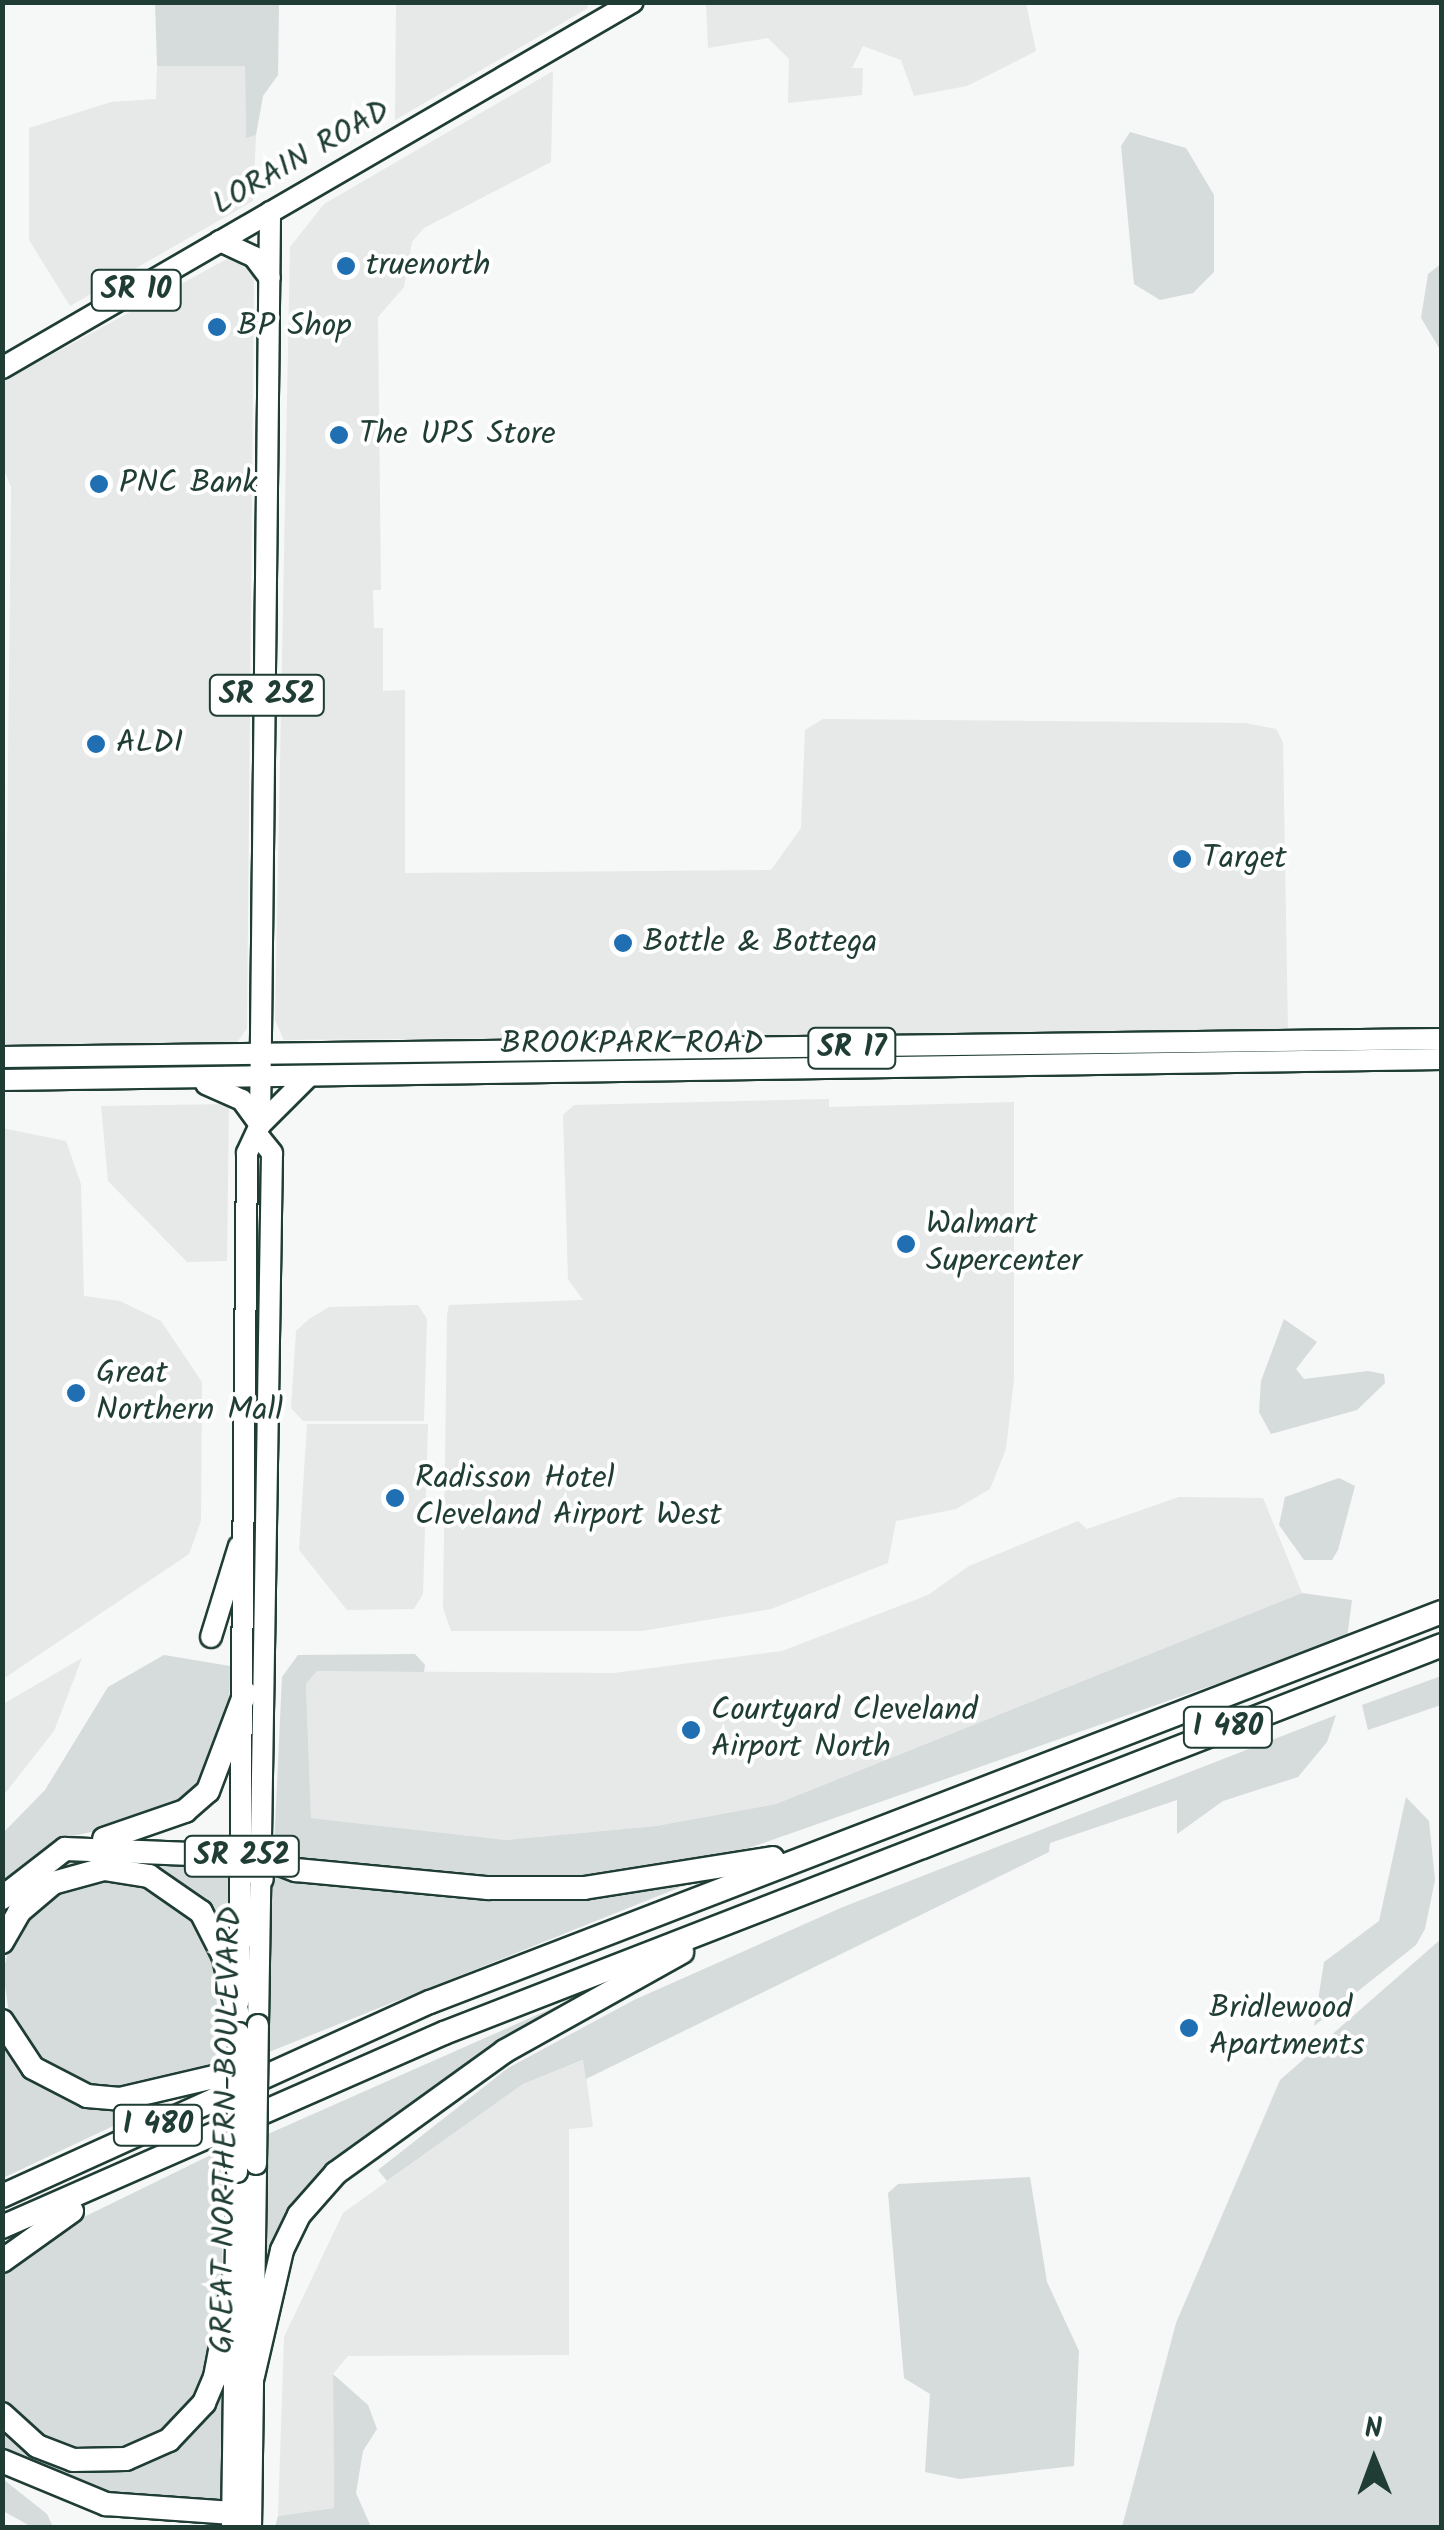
<!DOCTYPE html>
<style>
body{margin:0}
#map{position:relative;width:1444px;height:2530px;overflow:hidden;background:#f6f7f7;font-family:Kalam,sans-serif}
div>[style]{position:absolute}
.built>*{inset:0;background:#e6e9e8}
.green>*{inset:0;background:#d6dcdb}
.roads{filter:drop-shadow(2px 0 #1f3d34) drop-shadow(-2px 0 #1f3d34) drop-shadow(0 2px #1f3d34) drop-shadow(0 -2px #1f3d34)}
.major>*{height:20px;margin:-10px;padding:0 10px;transform-origin:10px;border-radius:10px;background:#fff}
.highway>*{height:22px;margin:-11px;padding:0 11px;transform-origin:11px;border-radius:11px;background:#fff}
.bridges{filter:drop-shadow(2px 0 #1f3d34) drop-shadow(-2px 0 #1f3d34) drop-shadow(0 2px #1f3d34) drop-shadow(0 -2px #1f3d34)}
.major-bridge>*{height:20px;margin:-10px;padding:0 10px;transform-origin:10px;border-radius:10px;background:#fff}
.dots>*{width:28px;height:28px;translate:-50% -50%;box-sizing:border-box;border:5px solid #fff;border-radius:50%}
span{translate:-50% -50%;white-space:nowrap;text-align:center;line-height:1.15;-webkit-text-stroke:8px #fff;paint-order:stroke}
.shield-label span{padding:2px 8px;background:#fff;border:2px solid;border-radius:8px;-webkit-text-stroke-width:0}
.shield-label{font-size:30px;color:#1f3d34;font-weight:700}
.street-label{font-size:32px;color:#1f3d34}
.poi-label{font-size:32px;color:#1f3d34}
.left{translate:0 -50%;text-align:left}
.frame{position:absolute;inset:0;border:5px solid #1f3d34;pointer-events:none}
.north{position:absolute;left:1324px;top:2410px;width:100px;height:100px;-webkit-text-stroke:8px #fff;paint-order:stroke;rotate:359deg;font-size:28px;font-weight:700;line-height:40px;text-align:center;color:#1f3d34}
.north::after{content:'';display:block;margin:auto;width:35px;height:45px;background:#1f3d34;clip-path:polygon(50% 0,100% 100%,50% 72%,0 100%)}
</style>
<div id="map">
<div class="built">
<i style="clip-path:polygon(396px 3px,586px 2px,588px 8px,395px 120px)"></i>
<i style="clip-path:polygon(706px 3px,1026px 3px,1036px 51px,967px 86px,914px 96px,901px 60px,863px 46px,852px 68px,863px 68px,862px 95px,788px 103px,789px 59px,768px 38px,708px 48px)"></i>
<i style="clip-path:polygon(157px 66px,245px 66px,246px 137px,256px 135px,253px 201px,70px 306px,29px 240px,29px 128px,111px 102px,156px 99px)"></i>
<i style="clip-path:polygon(553px 71px,551px 162px,424px 228px,412px 242px,404px 287px,378px 317px,381px 590px,373px 590px,374px 628px,383px 628px,383px 691px,405px 690px,405px 873px,771px 870px,801px 828px,805px 730px,823px 719px,1245px 723px,1276px 729px,1283px 742px,1288px 1032px,284px 1040px,275px 1020px,290px 247px,324px 204px)"></i>
<i style="clip-path:polygon(236px 254px,254px 276px,247px 1028px,234px 1047px,5px 1048px,11px 487px,3px 467px,2px 382px)"></i>
<i style="clip-path:polygon(829px 1099px,829px 1107px,1014px 1102px,1014px 1379px,1006px 1449px,990px 1489px,956px 1509px,896px 1521px,888px 1563px,771px 1609px,642px 1631px,451px 1631px,443px 1608px,447px 1315px,449px 1305px,583px 1300px,568px 1279px,563px 1115px,574px 1105px)"></i>
<i style="clip-path:polygon(229px 1104px,227px 1261px,187px 1262px,108px 1181px,101px 1106px)"></i>
<i style="clip-path:polygon(2px 1128px,66px 1141px,81px 1184px,84px 1296px,120px 1301px,161px 1321px,202px 1382px,201px 1521px,189px 1554px,3px 1679px)"></i>
<i style="clip-path:polygon(418px 1305px,427px 1319px,424px 1421px,303px 1421px,291px 1408px,296px 1331px,309px 1319px,329px 1307px)"></i>
<i style="clip-path:polygon(307px 1424px,428px 1424px,423px 1594px,414px 1609px,347px 1610px,299px 1550px)"></i>
<i style="clip-path:polygon(1179px 1497px,1263px 1498px,1302px 1593px,776px 1804px,656px 1826px,506px 1840px,311px 1818px,306px 1684px,317px 1671px,614px 1673px,782px 1651px,928px 1595px,969px 1566px,1078px 1521px,1087px 1529px)"></i>
<i style="clip-path:polygon(82px 1658px,54px 1731px,3px 1796px,3px 1704px)"></i>
<i style="clip-path:polygon(584px 2060px,593px 2127px,569px 2129px,569px 2355px,348px 2356px,333px 2374px,334px 2508px,278px 2516px,284px 2337px,343px 2213px,523px 2084px)"></i>
</div>
<div class="green">
<i style="clip-path:polygon(155px 3px,279px 3px,278px 75px,263px 96px,256px 135px,246px 138px,245px 66px,157px 66px)"></i>
<i style="clip-path:polygon(1130px 132px,1186px 148px,1214px 195px,1214px 272px,1193px 293px,1160px 300px,1134px 284px,1121px 146px)"></i>
<i style="clip-path:polygon(1441px 264px,1441px 351px,1421px 318px,1428px 274px)"></i>
<i style="clip-path:polygon(1284px 1319px,1317px 1342px,1296px 1369px,1304px 1379px,1368px 1371px,1384px 1374px,1385px 1383px,1357px 1410px,1271px 1434px,1259px 1412px,1261px 1381px)"></i>
<i style="clip-path:polygon(1339px 1478px,1355px 1486px,1338px 1550px,1332px 1560px,1304px 1560px,1279px 1525px,1285px 1497px)"></i>
<i style="clip-path:polygon(1302px 1593px,1352px 1600px,1347px 1638px,749px 1848px,652px 1869px,544px 1879px,309px 1865px,274px 1848px,282px 1677px,298px 1655px,415px 1654px,425px 1665px,424px 1672px,317px 1671px,306px 1684px,311px 1818px,506px 1840px,656px 1826px,776px 1804px)"></i>
<i style="clip-path:polygon(164px 1655px,230px 1666px,229px 1732px,201px 1795px,124px 1825px,63px 1838px,3px 1880px,2px 1834px,45px 1790px,108px 1687px)"></i>
<i style="clip-path:polygon(1441px 1676px,1441px 1705px,1368px 1730px,1362px 1705px)"></i>
<i style="clip-path:polygon(1336px 1715px,1327px 1742px,1298px 1777px,1223px 1801px,1177px 1834px,1177px 1800px,1050px 1843px,1049px 1852px,586px 2079px,583px 2060px,523px 2084px,387px 2181px,378px 2170px,508px 2068px,634px 2000px,843px 1907px)"></i>
<i style="clip-path:polygon(1406px 1797px,1429px 1821px,1435px 1880px,1425px 1929px,1416px 1945px,1314px 2026px,1324px 1962px,1379px 1921px)"></i>
<i style="clip-path:polygon(70px 1858px,232px 1862px,233px 1975px,207px 1911px,95px 1863px,3px 1927px,3px 1909px)"></i>
<i style="clip-path:polygon(270px 1873px,429px 1889px,708px 1876px,269px 2052px)"></i>
<i style="clip-path:polygon(89px 1879px,154px 1886px,192px 1914px,213px 1948px,221px 2065px,113px 2093px,51px 2077px,11px 2027px,3px 1972px,13px 1933px,49px 1895px)"></i>
<i style="clip-path:polygon(1441px 1939px,1441px 2527px,1122px 2527px,1176px 2323px,1280px 2080px)"></i>
<i style="clip-path:polygon(616px 1980px,491px 2051px,351px 2147px,306px 2189px,266px 2270px,268px 2134px)"></i>
<i style="clip-path:polygon(2px 2038px,47px 2086px,162px 2103px,3px 2178px)"></i>
<i style="clip-path:polygon(221px 2150px,223px 2306px,200px 2400px,138px 2447px,107px 2453px,47px 2443px,3px 2405px,3px 2274px,43px 2237px)"></i>
<i style="clip-path:polygon(1030px 2177px,1047px 2282px,1079px 2351px,1074px 2466px,960px 2479px,925px 2472px,930px 2394px,904px 2378px,888px 2193px,898px 2184px)"></i>
<i style="clip-path:polygon(333px 2374px,368px 2405px,377px 2429px,363px 2451px,356px 2493px,371px 2527px,275px 2527px,278px 2516px,334px 2508px)"></i>
<i style="clip-path:polygon(220px 2380px,227px 2381px,226px 2502px,119px 2497px,3px 2452px,2px 2427px,55px 2461px,168px 2449px)"></i>
<i style="clip-path:polygon(3px 2479px,47px 2514px,53px 2527px,32px 2527px,3px 2511px)"></i>
</div>
<div class="roads">
<div class="major">
<i style="left:220px;top:241px;width:38px;rotate:25deg"></i>
<i style="left:254px;top:257px;width:26px;rotate:53deg"></i>
<i style="left:2px;top:368px;width:729px;rotate:-30.12deg"></i>
<i style="left:2px;top:1057px;width:1440px;rotate:-0.72deg"></i>
<i style="left:2px;top:1080px;width:1440px;rotate:-0.84deg"></i>
<i style="left:206px;top:1084px;width:39px;rotate:24deg"></i>
<i style="left:242px;top:1100px;width:31px;rotate:54deg"></i>
<i style="left:260px;top:1125px;width:68px;rotate:-45deg"></i>
<i style="left:211px;top:1637px;width:95px;rotate:-72.9deg"></i>
<i style="left:239px;top:2001px;width:848px;rotate:-89.46deg"></i>
<i style="left:247px;top:1153px;width:31px;rotate:-65deg"></i>
<i style="left:260px;top:1125px;width:913px;rotate:-89.37deg"></i>
<i style="left:258px;top:2025px;width:872px;rotate:-89.08deg"></i>
<i style="left:272px;top:1153px;width:21px;rotate:-129deg"></i>
<i style="left:232px;top:2528px;width:356px;rotate:-89.2deg"></i>
<i style="left:251px;top:2528px;width:364px;rotate:-89.2deg"></i>
</div>
<div class="highway">
<i style="left:104px;top:1839px;width:86px;rotate:-19.1deg"></i>
<i style="left:185px;top:1811px;width:30px;rotate:-41deg"></i>
<i style="left:208px;top:1791px;width:105px;rotate:-69.3deg"></i>
<i style="left:263px;top:1847px;width:13px;rotate:72deg"></i>
<i style="left:267px;top:1859px;width:31px;rotate:21deg"></i>
<i style="left:296px;top:1870px;width:193px;rotate:5.4deg"></i>
<i style="left:488px;top:1888px;width:96px"></i>
<i style="left:584px;top:1888px;width:191px;rotate:-9deg"></i>
<i style="left:2px;top:1898px;width:80px;rotate:-37.9deg"></i>
<i style="left:65px;top:1849px;width:177px;rotate:2.3deg"></i>
<i style="left:242px;top:1856px;width:30px;rotate:49deg"></i>
<i style="left:2px;top:1942px;width:34px;rotate:-60deg"></i>
<i style="left:19px;top:1912px;width:45px;rotate:-40.5deg"></i>
<i style="left:53px;top:1883px;width:53px;rotate:-15.4deg"></i>
<i style="left:104px;top:1869px;width:46px;rotate:8.8deg"></i>
<i style="left:149px;top:1876px;width:63px;rotate:34.7deg"></i>
<i style="left:201px;top:1912px;width:48px;rotate:62.9deg"></i>
<i style="left:223px;top:1955px;width:66px;rotate:76deg"></i>
<i style="left:2px;top:2021px;width:56px;rotate:56.6deg"></i>
<i style="left:33px;top:2068px;width:61px;rotate:27.4deg"></i>
<i style="left:87px;top:2096px;width:33px;rotate:5deg"></i>
<i style="left:120px;top:2099px;width:136px;rotate:-13.2deg"></i>
<i style="left:2px;top:2196px;width:470px;rotate:-24.4deg"></i>
<i style="left:430px;top:2002px;width:1085px;rotate:-21.08deg"></i>
<i style="left:2px;top:2227px;width:483px;rotate:-23.7deg"></i>
<i style="left:444px;top:2033px;width:1071px;rotate:-21.24deg"></i>
<i style="left:2px;top:2261px;width:86px;rotate:-35.5deg"></i>
<i style="left:253px;top:2376px;width:129px;rotate:-77deg"></i>
<i style="left:282px;top:2250px;width:39px;rotate:-64deg"></i>
<i style="left:299px;top:2215px;width:56px;rotate:-48.6deg"></i>
<i style="left:336px;top:2173px;width:208px;rotate:-35.8deg"></i>
<i style="left:505px;top:2051px;width:203px;rotate:-29.2deg"></i>
<i style="left:2px;top:2414px;width:47px;rotate:42.4deg"></i>
<i style="left:37px;top:2446px;width:39px;rotate:21deg"></i>
<i style="left:73px;top:2460px;width:53px;rotate:-1.1deg"></i>
<i style="left:126px;top:2459px;width:47px;rotate:-23.8deg"></i>
<i style="left:169px;top:2440px;width:51px;rotate:-46.6deg"></i>
<i style="left:204px;top:2403px;width:28px;rotate:-67deg"></i>
<i style="left:215px;top:2377px;width:107px;rotate:-79.2deg"></i>
<i style="left:2px;top:2461px;width:113px;rotate:22.5deg"></i>
<i style="left:106px;top:2504px;width:127px;rotate:4.1deg"></i>
</div>
</div>
<div class="bridges">
<div class="major-bridge">
<i style="left:256px;top:2164px;width:139px;rotate:-89.2deg"></i>
<i style="left:237px;top:2172px;width:139px;rotate:-89.2deg"></i>
</div>
</div>
<div class="dots">
<i style="left:346px;top:266px;background:#1f6fb2"></i>
<i style="left:217px;top:327px;background:#1f6fb2"></i>
<i style="left:339px;top:435px;background:#1f6fb2"></i>
<i style="left:99px;top:484px;background:#1f6fb2"></i>
<i style="left:96px;top:744px;background:#1f6fb2"></i>
<i style="left:1182px;top:859px;background:#1f6fb2"></i>
<i style="left:623px;top:943px;background:#1f6fb2"></i>
<i style="left:906px;top:1244px;background:#1f6fb2"></i>
<i style="left:76px;top:1393px;background:#1f6fb2"></i>
<i style="left:395px;top:1498px;background:#1f6fb2"></i>
<i style="left:691px;top:1730px;background:#1f6fb2"></i>
<i style="left:1189px;top:2028px;background:#1f6fb2"></i>
</div>
<div class="shield-label">
<span style="left:136px;top:290px">SR 10</span>
<span style="left:267px;top:695px">SR 252</span>
<span style="left:852px;top:1048px">SR 17</span>
<span style="left:1228px;top:1727px">I 480</span>
<span style="left:242px;top:1856px">SR 252</span>
<span style="left:158px;top:2125px">I 480</span>
</div>
<div class="street-label">
<span style="left:302px;top:159px;rotate:-30deg">LORAIN ROAD</span>
<span style="left:632px;top:1045px">BROOKPARK ROAD</span>
<span style="left:228px;top:2130px;rotate:-89deg">GREAT NORTHERN BOULEVARD</span>
</div>
<div class="poi-label">
<span class="left" style="left:366px;top:266px">truenorth</span>
<span class="left" style="left:237px;top:327px">BP Shop</span>
<span class="left" style="left:359px;top:435px">The UPS Store</span>
<span class="left" style="left:119px;top:484px">PNC Bank</span>
<span class="left" style="left:116px;top:744px">ALDI</span>
<span class="left" style="left:1202px;top:859px">Target</span>
<span class="left" style="left:643px;top:943px">Bottle &amp; Bottega</span>
<span class="left" style="left:926px;top:1244px">Walmart<br>Supercenter</span>
<span class="left" style="left:96px;top:1393px">Great<br>Northern Mall</span>
<span class="left" style="left:415px;top:1498px">Radisson Hotel<br>Cleveland Airport West</span>
<span class="left" style="left:711px;top:1730px">Courtyard Cleveland<br>Airport North</span>
<span class="left" style="left:1209px;top:2028px">Bridlewood<br>Apartments</span>
</div>
<div class="frame"></div>
<div class="north">N</div>
</div>
